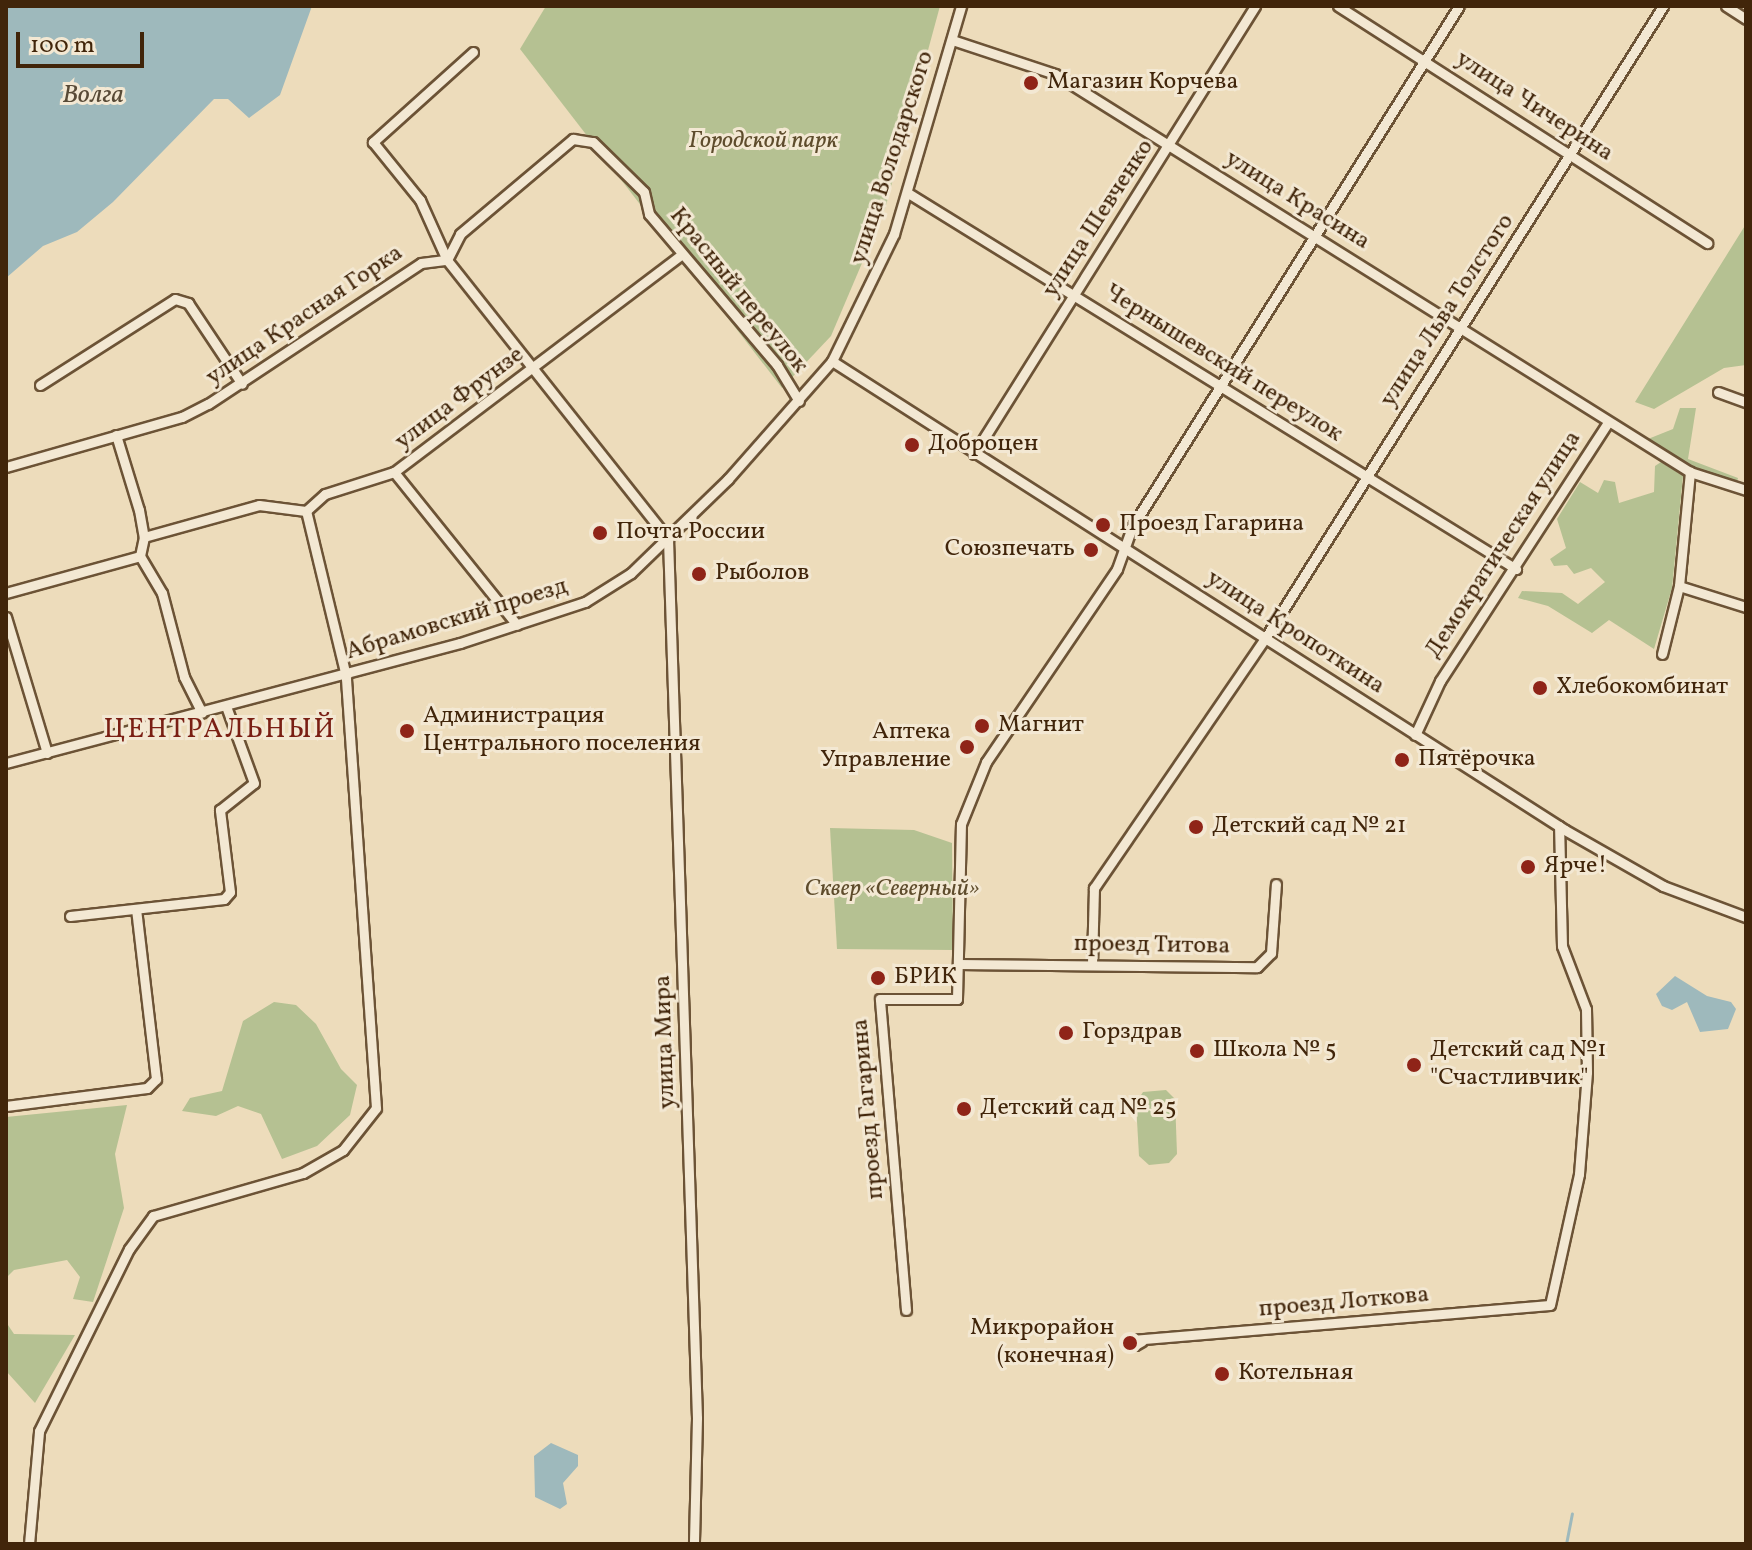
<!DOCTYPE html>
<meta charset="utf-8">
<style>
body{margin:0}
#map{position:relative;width:1752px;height:1550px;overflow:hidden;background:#eddcbb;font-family:Vollkorn,serif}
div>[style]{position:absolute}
.green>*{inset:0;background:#b5c192}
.water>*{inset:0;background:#9eb9bc}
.stream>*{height:3px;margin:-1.5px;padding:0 1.5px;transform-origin:1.5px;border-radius:1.5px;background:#9eb9bc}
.roads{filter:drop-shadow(2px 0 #6c5336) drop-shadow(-2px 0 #6c5336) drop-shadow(0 2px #6c5336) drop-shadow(0 -2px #6c5336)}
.minor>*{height:9px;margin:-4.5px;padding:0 4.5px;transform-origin:4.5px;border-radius:4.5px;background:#f3e8d3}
.dots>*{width:22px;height:22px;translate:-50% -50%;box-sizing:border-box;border:4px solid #f3e8d3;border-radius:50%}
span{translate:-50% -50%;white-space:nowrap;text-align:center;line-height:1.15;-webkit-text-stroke:6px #f3e8d3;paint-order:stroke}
.poi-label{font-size:24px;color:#41250a}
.left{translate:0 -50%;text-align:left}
.right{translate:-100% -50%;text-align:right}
.street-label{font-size:24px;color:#41250a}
.park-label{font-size:24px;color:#5e4c2c;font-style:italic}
.water-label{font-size:26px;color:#584a36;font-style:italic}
.quarter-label{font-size:28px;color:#7a1f14;letter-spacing:2px}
.frame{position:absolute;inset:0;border:8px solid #41250a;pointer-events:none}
.scale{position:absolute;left:16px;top:32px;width:128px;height:36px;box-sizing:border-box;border:4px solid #41250a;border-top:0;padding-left:10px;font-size:24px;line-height:28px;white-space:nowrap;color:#41250a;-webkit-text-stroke:6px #f3e8d3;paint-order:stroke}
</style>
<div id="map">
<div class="green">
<i style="clip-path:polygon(546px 6px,940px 6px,885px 209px,831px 336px,782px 388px,520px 49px)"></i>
<i style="clip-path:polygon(1746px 224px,1746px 365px,1724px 368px,1654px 409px,1635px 402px)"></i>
<i style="clip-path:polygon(1680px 408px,1696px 408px,1688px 459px,1738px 478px,1736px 485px,1687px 467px,1648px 439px,1673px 429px)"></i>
<i style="clip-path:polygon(1661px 462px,1683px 476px,1672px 588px,1654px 649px,1609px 620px,1592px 633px,1548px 606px,1518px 598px,1522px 591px,1562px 593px,1578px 604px,1605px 582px,1591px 568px,1574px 574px,1567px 565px,1554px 566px,1550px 559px,1566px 548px,1557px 519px,1580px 482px,1598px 493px,1604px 480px,1615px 482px,1619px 503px,1654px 492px,1655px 466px)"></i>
<i style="clip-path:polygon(830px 828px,914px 830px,952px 843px,953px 950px,837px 949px)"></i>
<i style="clip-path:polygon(274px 1002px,296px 1005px,316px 1024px,341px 1069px,357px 1085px,350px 1115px,317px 1146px,282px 1159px,261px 1114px,238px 1106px,216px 1116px,182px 1111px,190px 1098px,222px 1091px,243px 1021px)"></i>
<i style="clip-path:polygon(1166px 1090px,1175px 1099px,1177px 1154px,1169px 1163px,1149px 1165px,1139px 1156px,1136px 1103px,1143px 1092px)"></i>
<i style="clip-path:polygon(127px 1105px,115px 1154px,124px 1208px,93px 1302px,73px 1299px,80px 1277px,67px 1260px,14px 1270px,6px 1278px,6px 1117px)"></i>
<i style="clip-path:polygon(6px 1322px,14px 1334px,75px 1335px,35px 1403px,6px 1371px)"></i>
</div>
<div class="water">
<i style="clip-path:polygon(6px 6px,312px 6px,280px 95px,249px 118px,228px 99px,214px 99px,113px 202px,77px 232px,43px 246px,6px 278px)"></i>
<i style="clip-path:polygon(1675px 976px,1707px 996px,1731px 1002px,1736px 1009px,1728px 1029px,1700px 1032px,1687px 1002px,1672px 1010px,1662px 1006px,1656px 994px)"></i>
<i style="clip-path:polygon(551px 1443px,578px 1455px,578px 1466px,563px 1483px,567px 1504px,560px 1509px,535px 1497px,534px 1456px)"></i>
</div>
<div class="stream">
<i style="left:1566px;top:1544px;width:31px;rotate:-79deg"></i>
</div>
<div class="roads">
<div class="minor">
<i style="left:1338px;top:6px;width:439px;rotate:32.7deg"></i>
<i style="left:1726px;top:6px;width:24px;rotate:33deg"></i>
<i style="left:952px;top:40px;width:108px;rotate:18.3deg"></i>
<i style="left:1055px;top:74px;width:749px;rotate:32.08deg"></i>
<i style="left:1690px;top:472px;width:59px;rotate:17.8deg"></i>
<i style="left:473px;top:52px;width:135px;rotate:138deg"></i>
<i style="left:373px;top:142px;width:75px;rotate:51deg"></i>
<i style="left:420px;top:200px;width:66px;rotate:65.8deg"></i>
<i style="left:447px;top:260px;width:356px;rotate:51.6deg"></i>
<i style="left:668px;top:539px;width:879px;rotate:88.11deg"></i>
<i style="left:697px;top:1418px;width:126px;rotate:91.4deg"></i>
<i style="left:908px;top:193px;width:715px;rotate:31.73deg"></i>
<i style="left:832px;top:361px;width:870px;rotate:32.61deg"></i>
<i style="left:1565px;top:830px;width:113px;rotate:29.7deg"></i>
<i style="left:1663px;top:886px;width:89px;rotate:20.5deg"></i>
<i style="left:40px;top:385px;width:160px;rotate:-32.5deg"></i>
<i style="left:175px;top:299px;width:14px;rotate:17deg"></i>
<i style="left:188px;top:303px;width:97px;rotate:56.3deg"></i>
<i style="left:1718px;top:392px;width:30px;rotate:20deg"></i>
<i style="left:116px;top:435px;width:78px;rotate:73deg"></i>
<i style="left:139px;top:510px;width:27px;rotate:80deg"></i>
<i style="left:144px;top:537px;width:19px;rotate:102deg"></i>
<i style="left:974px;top:454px;width:529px;rotate:-57.9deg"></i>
<i style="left:6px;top:467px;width:183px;rotate:-15.9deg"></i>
<i style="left:182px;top:417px;width:29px;rotate:-27deg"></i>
<i style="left:208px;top:404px;width:255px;rotate:-33.5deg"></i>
<i style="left:421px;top:263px;width:26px;rotate:-7deg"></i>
<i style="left:447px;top:260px;width:29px;rotate:-63deg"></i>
<i style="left:460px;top:234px;width:148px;rotate:-40.1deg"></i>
<i style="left:573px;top:139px;width:20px;rotate:9deg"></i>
<i style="left:593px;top:142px;width:71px;rotate:44.4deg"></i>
<i style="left:644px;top:192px;width:23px;rotate:77deg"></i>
<i style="left:649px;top:214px;width:198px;rotate:49.7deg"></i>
<i style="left:777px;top:365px;width:42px;rotate:58.6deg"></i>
<i style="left:394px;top:472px;width:196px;rotate:51.2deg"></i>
<i style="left:144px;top:537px;width:119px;rotate:-15.5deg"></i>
<i style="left:259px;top:505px;width:47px;rotate:7.3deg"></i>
<i style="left:306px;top:511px;width:25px;rotate:-42deg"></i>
<i style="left:325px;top:494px;width:72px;rotate:-17.7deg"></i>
<i style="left:394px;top:472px;width:361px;rotate:-37.1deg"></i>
<i style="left:140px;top:556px;width:43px;rotate:59.3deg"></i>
<i style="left:162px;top:593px;width:87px;rotate:75.3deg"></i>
<i style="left:184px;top:677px;width:40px;rotate:63.4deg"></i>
<i style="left:1679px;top:586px;width:70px;rotate:17.4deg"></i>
<i style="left:6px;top:593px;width:139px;rotate:-15.4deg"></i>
<i style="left:6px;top:617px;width:142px;rotate:73.2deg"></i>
<i style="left:1662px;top:654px;width:70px;rotate:-76deg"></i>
<i style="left:1679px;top:586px;width:115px;rotate:-84.5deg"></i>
<i style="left:1415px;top:735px;width:60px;rotate:-65.2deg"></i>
<i style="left:1440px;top:681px;width:309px;rotate:-57deg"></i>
<i style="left:6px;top:763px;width:470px;rotate:-14.8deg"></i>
<i style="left:460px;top:643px;width:132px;rotate:-18.2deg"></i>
<i style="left:585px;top:602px;width:54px;rotate:-32.2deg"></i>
<i style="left:631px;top:573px;width:135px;rotate:-44.1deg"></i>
<i style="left:728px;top:479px;width:157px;rotate:-48.6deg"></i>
<i style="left:832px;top:361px;width:141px;rotate:-64deg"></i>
<i style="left:894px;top:234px;width:238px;rotate:-73.6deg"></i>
<i style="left:70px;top:916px;width:155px;rotate:-6.3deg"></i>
<i style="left:224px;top:899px;width:9px;rotate:-49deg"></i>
<i style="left:230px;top:892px;width:83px;rotate:-97deg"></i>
<i style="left:220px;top:810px;width:43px;rotate:-38.5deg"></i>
<i style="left:254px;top:783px;width:82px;rotate:-110deg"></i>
<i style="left:958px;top:964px;width:299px;rotate:0.6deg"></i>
<i style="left:1257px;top:967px;width:20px;rotate:-45deg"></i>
<i style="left:1271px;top:953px;width:69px;rotate:-85.9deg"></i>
<i style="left:1092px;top:964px;width:76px;rotate:-88.5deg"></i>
<i style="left:1094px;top:888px;width:304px;rotate:-55.6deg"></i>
<i style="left:1266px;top:637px;width:745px;rotate:-57.82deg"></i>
<i style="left:6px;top:1106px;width:142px;rotate:-7.3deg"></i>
<i style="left:147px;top:1088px;width:13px;rotate:-45deg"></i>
<i style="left:156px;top:1079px;width:171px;rotate:-96.7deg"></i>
<i style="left:906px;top:1310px;width:312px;rotate:-94.8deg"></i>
<i style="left:880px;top:999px;width:77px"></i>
<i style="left:957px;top:999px;width:175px;rotate:-88.7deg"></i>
<i style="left:961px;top:824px;width:67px;rotate:-68deg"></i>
<i style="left:986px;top:762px;width:233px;rotate:-55.8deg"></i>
<i style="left:1117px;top:569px;width:45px;rotate:-70.3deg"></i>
<i style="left:1132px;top:527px;width:615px;rotate:-57.89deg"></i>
<i style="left:1142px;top:1341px;width:8px;rotate:150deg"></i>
<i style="left:1135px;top:1345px;width:6px;rotate:-121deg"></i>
<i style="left:1132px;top:1340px;width:419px;rotate:-4.8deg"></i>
<i style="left:1550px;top:1305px;width:134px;rotate:-77.5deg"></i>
<i style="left:1579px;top:1174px;width:102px;rotate:-85.5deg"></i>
<i style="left:1587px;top:1072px;width:63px;rotate:-90.9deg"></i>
<i style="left:1586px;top:1009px;width:67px;rotate:-110.9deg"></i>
<i style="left:1562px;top:946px;width:120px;rotate:-91.4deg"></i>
<i style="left:29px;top:1544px;width:113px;rotate:-84.9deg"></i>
<i style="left:39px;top:1431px;width:203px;rotate:-63.7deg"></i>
<i style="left:129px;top:1249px;width:41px;rotate:-54deg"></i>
<i style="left:153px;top:1216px;width:156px;rotate:-16deg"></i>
<i style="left:303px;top:1173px;width:46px;rotate:-29.9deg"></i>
<i style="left:343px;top:1150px;width:53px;rotate:-51.8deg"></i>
<i style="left:376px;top:1108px;width:433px;rotate:-94deg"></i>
<i style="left:346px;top:676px;width:170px;rotate:-103.6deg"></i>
</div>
</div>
<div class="dots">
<i style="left:1031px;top:83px;background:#8f2418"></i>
<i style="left:912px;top:445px;background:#8f2418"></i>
<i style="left:1103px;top:525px;background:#8f2418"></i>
<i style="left:600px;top:533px;background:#8f2418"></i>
<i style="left:1091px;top:550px;background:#8f2418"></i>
<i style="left:699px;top:574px;background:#8f2418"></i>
<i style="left:1540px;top:688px;background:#8f2418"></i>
<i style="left:982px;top:726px;background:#8f2418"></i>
<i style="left:407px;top:731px;background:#8f2418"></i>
<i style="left:967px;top:747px;background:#8f2418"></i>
<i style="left:1402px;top:760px;background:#8f2418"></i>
<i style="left:1196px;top:827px;background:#8f2418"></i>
<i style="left:1528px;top:867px;background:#8f2418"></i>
<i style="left:878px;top:978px;background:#8f2418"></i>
<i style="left:1066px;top:1033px;background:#8f2418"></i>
<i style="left:1197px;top:1051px;background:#8f2418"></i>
<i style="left:1414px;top:1065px;background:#8f2418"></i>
<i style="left:964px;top:1109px;background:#8f2418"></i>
<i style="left:1130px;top:1343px;background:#8f2418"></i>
<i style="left:1222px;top:1374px;background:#8f2418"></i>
</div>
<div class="poi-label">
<span class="left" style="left:1047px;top:83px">Магазин Корчева</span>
<span class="left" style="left:928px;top:445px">Доброцен</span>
<span class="left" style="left:1119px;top:525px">Проезд Гагарина</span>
<span class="left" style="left:616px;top:533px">Почта России</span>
<span class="right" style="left:1075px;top:550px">Союзпечать</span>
<span class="left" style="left:715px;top:574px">Рыболов</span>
<span class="left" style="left:1556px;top:688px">Хлебокомбинат</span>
<span class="left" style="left:423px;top:731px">Администрация<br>Центрального поселения</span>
<span class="left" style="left:998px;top:726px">Магнит</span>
<span class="right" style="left:951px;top:747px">Аптека<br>Управление</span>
<span class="left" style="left:1418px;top:760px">Пятёрочка</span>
<span class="left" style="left:1212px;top:827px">Детский сад № 21</span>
<span class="left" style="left:1544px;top:867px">Ярче!</span>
<span class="left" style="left:894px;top:978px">БРИК</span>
<span class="left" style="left:1082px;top:1033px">Горздрав</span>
<span class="left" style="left:1213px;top:1051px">Школа № 5</span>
<span class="left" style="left:1430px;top:1065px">Детский сад №1<br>"Счастливчик"</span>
<span class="left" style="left:980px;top:1109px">Детский сад № 25</span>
<span class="right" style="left:1114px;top:1343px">Микрорайон<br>(конечная)</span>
<span class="left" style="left:1238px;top:1374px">Котельная</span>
</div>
<div class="street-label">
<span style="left:1534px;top:107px;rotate:33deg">улица Чичерина</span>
<span style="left:893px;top:158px;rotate:-72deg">улица Володарского</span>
<span style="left:1297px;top:201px;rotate:32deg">улица Красина</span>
<span style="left:1099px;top:219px;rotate:-57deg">улица Шевченко</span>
<span style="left:738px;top:291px;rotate:51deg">Красный переулок</span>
<span style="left:1448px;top:311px;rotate:-57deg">улица Льва Толстого</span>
<span style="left:305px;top:316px;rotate:-34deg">улица Красная Горка</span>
<span style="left:1223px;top:364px;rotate:32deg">Чернышевский переулок</span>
<span style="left:460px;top:399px;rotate:-37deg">улица Фрунзе</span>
<span style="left:1504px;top:545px;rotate:-57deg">Демократическая улица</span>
<span style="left:457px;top:620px;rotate:-17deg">Абрамовский проезд</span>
<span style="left:1295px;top:633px;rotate:33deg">улица Кропоткина</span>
<span style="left:1152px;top:946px;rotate:1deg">проезд Титова</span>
<span style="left:666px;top:1042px;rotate:-92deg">улица Мира</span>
<span style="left:869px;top:1109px;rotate:-95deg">проезд Гагарина</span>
<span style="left:1344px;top:1303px;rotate:-5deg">проезд Лоткова</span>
</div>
<div class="park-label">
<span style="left:763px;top:142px">Городской парк</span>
<span style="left:892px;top:890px">Сквер «Северный»</span>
</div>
<div class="water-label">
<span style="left:93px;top:96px">Волга</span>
</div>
<div class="quarter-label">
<span style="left:220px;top:730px">ЦЕНТРАЛЬНЫЙ</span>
</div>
<div class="frame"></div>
<div class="scale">100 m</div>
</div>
